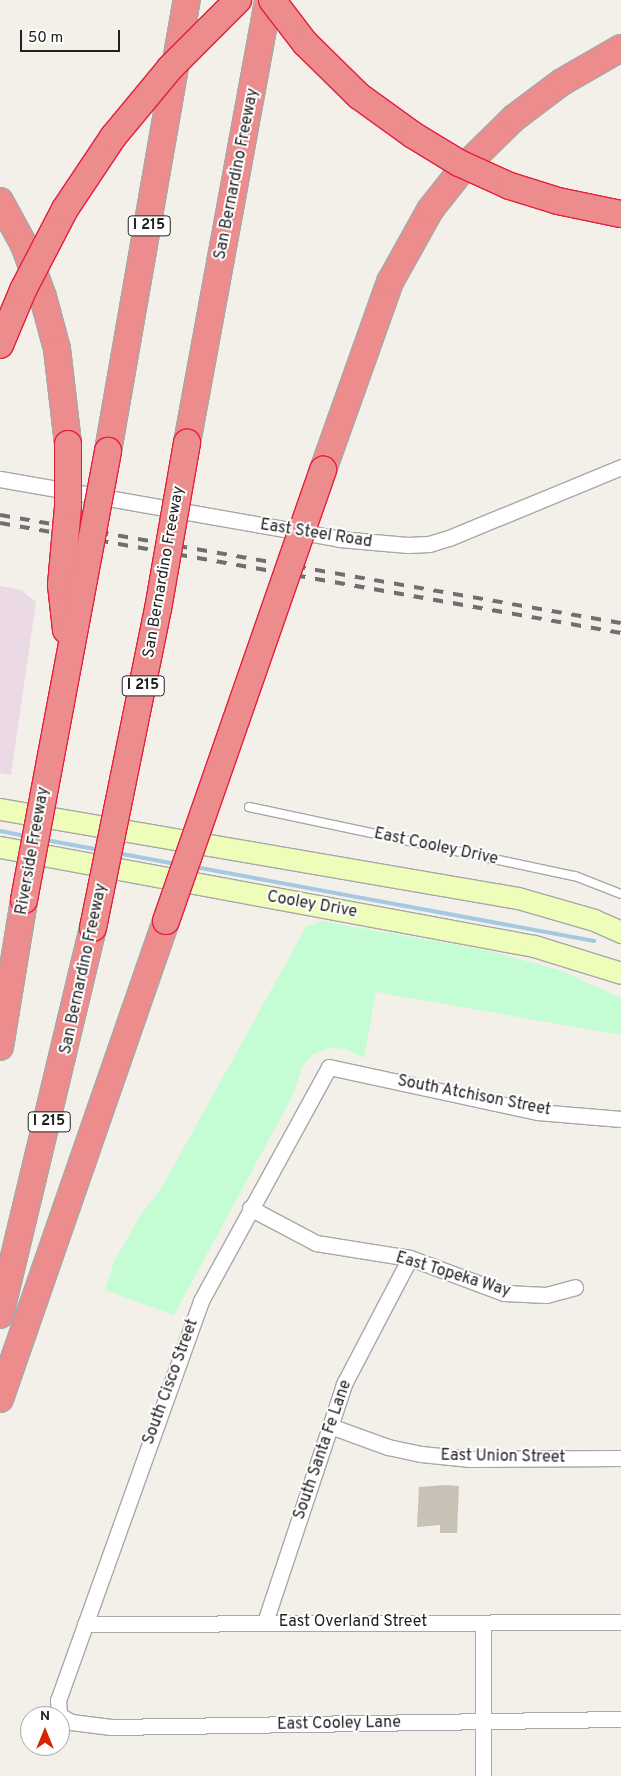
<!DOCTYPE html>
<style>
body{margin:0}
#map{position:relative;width:621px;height:1776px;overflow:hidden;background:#f2f0e8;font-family:Overpass,sans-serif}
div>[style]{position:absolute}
.industrial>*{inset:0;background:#ebd9e5}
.park>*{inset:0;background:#c4fdd3}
.stream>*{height:4px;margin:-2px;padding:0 2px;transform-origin:2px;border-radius:2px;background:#a6c9e2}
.building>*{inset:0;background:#c7c1b6}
.roads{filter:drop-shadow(1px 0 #a8a8a8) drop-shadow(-1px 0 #a8a8a8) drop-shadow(0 1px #a8a8a8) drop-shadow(0 -1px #a8a8a8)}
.lane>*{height:8px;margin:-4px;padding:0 4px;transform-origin:4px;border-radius:4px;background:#fff}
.street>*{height:15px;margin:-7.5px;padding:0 7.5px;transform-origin:7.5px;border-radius:7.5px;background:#fff}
.secondary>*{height:21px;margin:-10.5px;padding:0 10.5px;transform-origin:10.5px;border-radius:10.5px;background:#eefdba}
.highway>*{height:26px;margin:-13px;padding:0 13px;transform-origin:13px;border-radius:13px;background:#ed8c8c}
.rail>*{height:4px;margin-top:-2px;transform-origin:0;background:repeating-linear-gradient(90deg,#6f6f6f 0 10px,transparent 0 20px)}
.bridges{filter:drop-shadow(1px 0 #e61e3e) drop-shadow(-1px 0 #e61e3e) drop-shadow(0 1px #e61e3e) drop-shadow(0 -1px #e61e3e)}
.highway-bridge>*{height:26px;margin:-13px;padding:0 13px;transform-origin:13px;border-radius:13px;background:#ed8c8c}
span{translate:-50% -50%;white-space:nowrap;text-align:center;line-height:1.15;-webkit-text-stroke:4px #fff;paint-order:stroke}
.shield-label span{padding:1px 4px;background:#fff;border:1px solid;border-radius:4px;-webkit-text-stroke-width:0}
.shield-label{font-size:15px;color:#212121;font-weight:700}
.street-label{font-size:16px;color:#212121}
.north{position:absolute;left:20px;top:1706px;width:50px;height:50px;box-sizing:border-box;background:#fff;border:1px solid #a6a6a6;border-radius:50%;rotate:0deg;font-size:14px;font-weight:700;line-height:20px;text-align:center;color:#212121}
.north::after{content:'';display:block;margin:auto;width:18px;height:22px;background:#d32700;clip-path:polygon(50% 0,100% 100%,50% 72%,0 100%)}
.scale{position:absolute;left:20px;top:30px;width:100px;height:22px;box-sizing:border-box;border:2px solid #212121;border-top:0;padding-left:6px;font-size:15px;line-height:18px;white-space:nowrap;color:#212121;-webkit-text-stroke:4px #fff;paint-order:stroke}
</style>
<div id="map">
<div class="industrial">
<i style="clip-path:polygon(0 586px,21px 590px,36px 602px,11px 775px,0 773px)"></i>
</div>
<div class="park">
<i style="clip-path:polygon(322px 921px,490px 951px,559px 970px,621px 998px,621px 1035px,376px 992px,364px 1058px,346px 1049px,329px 1048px,313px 1054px,303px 1065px,293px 1095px,174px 1315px,105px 1290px,114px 1262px,141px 1214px,161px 1189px,306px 927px)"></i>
</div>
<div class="stream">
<i style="left:0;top:831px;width:26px;rotate:11deg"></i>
<i style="left:46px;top:840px;width:55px;rotate:10.5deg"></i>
<i style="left:117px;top:853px;width:60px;rotate:10.6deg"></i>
<i style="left:195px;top:867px;width:406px;rotate:10.5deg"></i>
</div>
<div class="building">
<i style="clip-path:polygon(446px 1485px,459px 1486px,457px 1533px,440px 1533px,440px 1525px,417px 1527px,419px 1487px)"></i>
</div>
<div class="roads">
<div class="lane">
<i style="left:249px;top:807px;width:333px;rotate:12deg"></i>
<i style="left:575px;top:876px;width:49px;rotate:21.4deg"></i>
</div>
<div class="street">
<i style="left:0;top:479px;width:344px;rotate:10deg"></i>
<i style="left:339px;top:539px;width:69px;rotate:5deg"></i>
<i style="left:408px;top:545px;width:21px;rotate:-3deg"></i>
<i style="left:429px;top:544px;width:21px;rotate:-17deg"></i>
<i style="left:449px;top:538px;width:186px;rotate:-22.4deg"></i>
<i style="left:621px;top:1119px;width:84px;rotate:-175.2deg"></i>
<i style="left:537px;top:1112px;width:213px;rotate:-167.8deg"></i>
<i style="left:329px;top:1067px;width:267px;rotate:118.7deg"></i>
<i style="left:201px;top:1301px;width:424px;rotate:109.7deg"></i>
<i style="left:58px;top:1700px;width:15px;rotate:86deg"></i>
<i style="left:59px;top:1715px;width:14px;rotate:30deg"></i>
<i style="left:71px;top:1722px;width:40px;rotate:7.1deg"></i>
<i style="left:111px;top:1727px;width:510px;rotate:-0.9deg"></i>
<i style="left:250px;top:1208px;width:75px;rotate:27.9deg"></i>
<i style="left:316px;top:1243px;width:95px;rotate:9.1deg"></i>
<i style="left:410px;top:1258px;width:100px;rotate:20.4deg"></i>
<i style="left:504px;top:1293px;width:42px;rotate:2.7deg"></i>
<i style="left:546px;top:1295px;width:30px;rotate:-15deg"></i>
<i style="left:330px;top:1426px;width:62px;rotate:19.9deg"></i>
<i style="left:388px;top:1447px;width:34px;rotate:12deg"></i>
<i style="left:421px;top:1454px;width:49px;rotate:5.8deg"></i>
<i style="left:470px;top:1459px;width:151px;rotate:-0.4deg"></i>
<i style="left:265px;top:1622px;width:251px;rotate:-71.6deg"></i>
<i style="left:344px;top:1384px;width:142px;rotate:-62.4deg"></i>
<i style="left:483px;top:1623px;width:153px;rotate:90deg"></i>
<i style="left:85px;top:1624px;width:536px;rotate:-0.21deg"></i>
</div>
<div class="secondary">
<i style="left:0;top:809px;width:526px;rotate:9.75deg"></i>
<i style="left:518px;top:898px;width:79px;rotate:16.1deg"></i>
<i style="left:594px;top:920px;width:30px;rotate:24deg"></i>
<i style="left:0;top:847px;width:543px;rotate:10.5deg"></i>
<i style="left:534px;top:946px;width:91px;rotate:17.2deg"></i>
</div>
<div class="highway">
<i style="left:0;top:201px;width:50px;rotate:61.4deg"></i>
<i style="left:24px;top:245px;width:55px;rotate:69.9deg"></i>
<i style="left:43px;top:297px;width:54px;rotate:74.9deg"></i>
<i style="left:57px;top:349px;width:96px;rotate:83.4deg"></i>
<i style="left:187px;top:443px;width:450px;rotate:-79.6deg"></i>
<i style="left:108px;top:451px;width:458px;rotate:-80.1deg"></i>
<i style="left:323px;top:470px;width:200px;rotate:-70.4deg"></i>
<i style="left:390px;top:282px;width:82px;rotate:-60.9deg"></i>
<i style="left:430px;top:210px;width:55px;rotate:-51.7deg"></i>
<i style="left:464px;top:167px;width:70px;rotate:-44.4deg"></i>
<i style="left:514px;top:118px;width:60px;rotate:-36.9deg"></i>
<i style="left:562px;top:82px;width:68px;rotate:-30deg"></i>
<i style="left:0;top:1047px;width:149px;rotate:-80.7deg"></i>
<i style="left:0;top:1315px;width:398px;rotate:-76.5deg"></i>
<i style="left:0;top:1399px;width:506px;rotate:-70.85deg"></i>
</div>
</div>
<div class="rail">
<i style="left:0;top:515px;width:630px;rotate:9.87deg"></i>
<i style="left:0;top:523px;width:631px;rotate:10.04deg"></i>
</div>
<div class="bridges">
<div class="highway-bridge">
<i style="left:272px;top:0;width:54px;rotate:52.5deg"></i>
<i style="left:305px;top:43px;width:76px;rotate:44.5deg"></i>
<i style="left:359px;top:96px;width:67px;rotate:35.8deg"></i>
<i style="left:413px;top:135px;width:54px;rotate:31.3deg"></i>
<i style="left:459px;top:163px;width:56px;rotate:24.3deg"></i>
<i style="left:510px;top:186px;width:50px;rotate:17.4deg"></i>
<i style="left:558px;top:201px;width:64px;rotate:11.7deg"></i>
<i style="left:0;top:345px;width:60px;rotate:-67.3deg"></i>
<i style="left:23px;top:290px;width:91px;rotate:-62.6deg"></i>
<i style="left:65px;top:209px;width:87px;rotate:-56.3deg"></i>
<i style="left:113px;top:137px;width:89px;rotate:-50.4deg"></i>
<i style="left:170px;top:68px;width:96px;rotate:-45deg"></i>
<i style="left:66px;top:630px;width:45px;rotate:-96.3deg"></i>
<i style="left:61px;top:585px;width:79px;rotate:-84.9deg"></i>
<i style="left:68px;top:506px;width:62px;rotate:-90deg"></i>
<i style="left:24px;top:900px;width:457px;rotate:-79.4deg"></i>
<i style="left:166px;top:921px;width:478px;rotate:-70.8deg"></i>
<i style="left:93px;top:928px;width:326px;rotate:-78.5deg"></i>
<i style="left:158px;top:609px;width:169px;rotate:-80.1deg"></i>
</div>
</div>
<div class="shield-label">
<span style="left:149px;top:226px">I 215</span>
<span style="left:143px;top:686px">I 215</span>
<span style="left:49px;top:1122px">I 215</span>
</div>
<div class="street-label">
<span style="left:237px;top:174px;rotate:-79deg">San Bernardino Freeway</span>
<span style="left:316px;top:534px;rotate:9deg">East Steel Road</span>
<span style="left:164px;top:572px;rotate:-80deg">San Bernardino Freeway</span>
<span style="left:436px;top:847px;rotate:12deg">East Cooley Drive</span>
<span style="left:33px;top:851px;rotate:-80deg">Riverside Freeway</span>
<span style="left:312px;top:905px;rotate:10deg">Cooley Drive</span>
<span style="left:84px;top:969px;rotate:-78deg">San Bernardino Freeway</span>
<span style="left:474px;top:1096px;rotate:11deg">South Atchison Street</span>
<span style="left:453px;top:1275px;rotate:17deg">East Topeka Way</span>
<span style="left:171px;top:1382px;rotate:-70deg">South Cisco Street</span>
<span style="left:323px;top:1450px;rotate:-71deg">South Santa Fe Lane</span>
<span style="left:503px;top:1457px;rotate:1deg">East Union Street</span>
<span style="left:353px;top:1622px">East Overland Street</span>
<span style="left:339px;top:1724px;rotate:-1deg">East Cooley Lane</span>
</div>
<div class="north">N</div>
<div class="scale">50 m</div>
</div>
